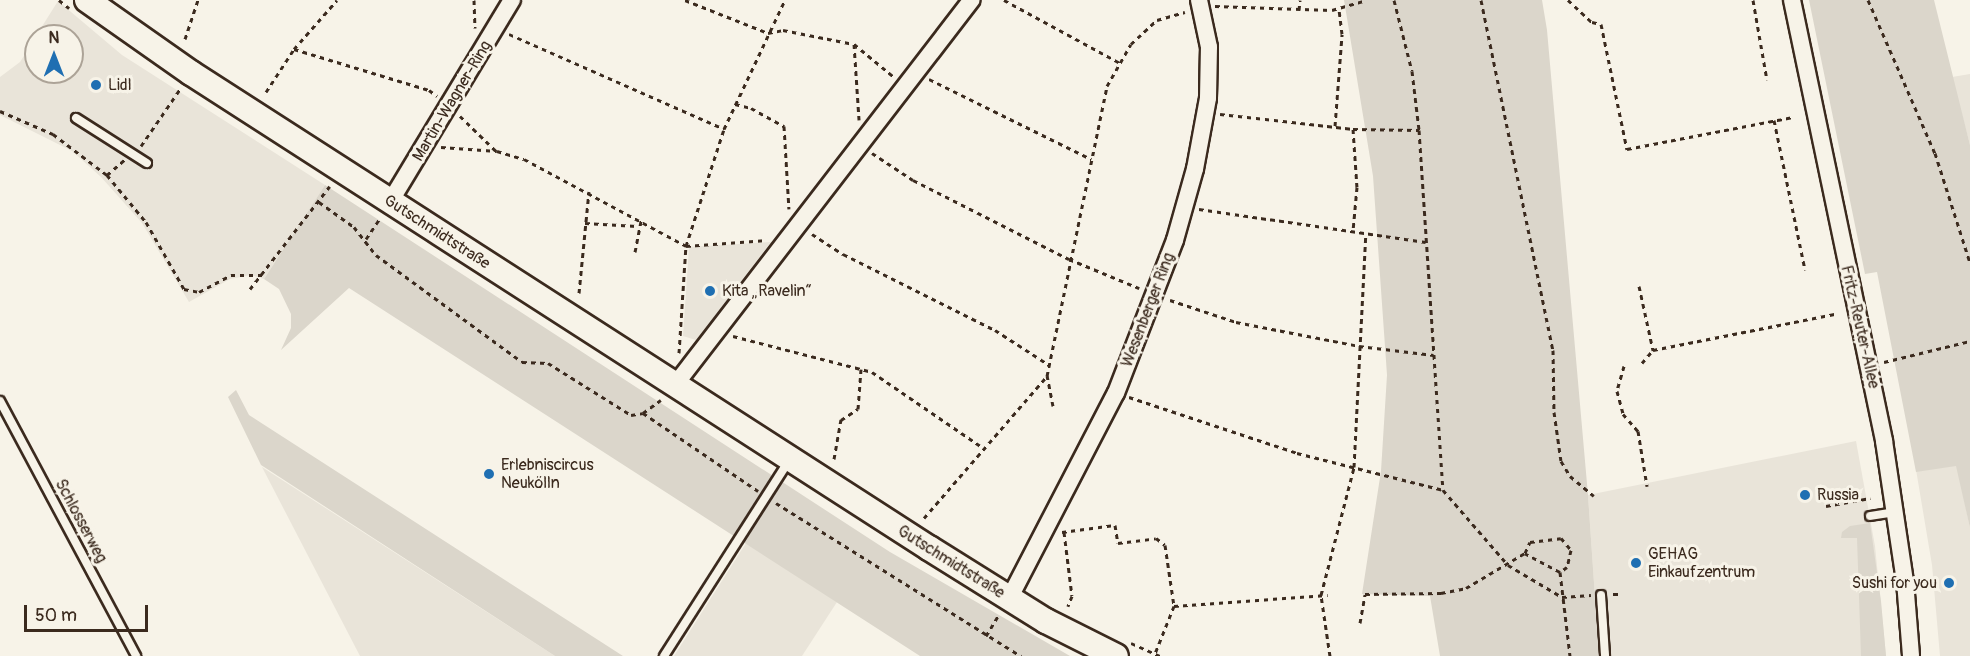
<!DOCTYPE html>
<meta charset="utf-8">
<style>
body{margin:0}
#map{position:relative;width:1970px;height:656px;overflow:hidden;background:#f7f3e8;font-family:Pangolin,sans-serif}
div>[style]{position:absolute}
.built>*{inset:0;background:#e9e4d9}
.green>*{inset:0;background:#dbd6cb}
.path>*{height:3px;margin-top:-1.5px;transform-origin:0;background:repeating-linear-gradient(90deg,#3b2a1e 0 4.5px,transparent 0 9px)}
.roads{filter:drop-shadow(2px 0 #3b2a1e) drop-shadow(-2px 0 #3b2a1e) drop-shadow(0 2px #3b2a1e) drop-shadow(0 -2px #3b2a1e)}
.lane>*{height:8px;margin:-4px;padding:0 4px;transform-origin:4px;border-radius:4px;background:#f7f3e8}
.street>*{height:16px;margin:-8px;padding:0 8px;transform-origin:8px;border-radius:8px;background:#f7f3e8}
.secondary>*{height:24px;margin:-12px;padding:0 12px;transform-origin:12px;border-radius:12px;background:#f7f3e8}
.dots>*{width:16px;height:16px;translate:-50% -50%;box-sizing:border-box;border:3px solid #f7f3e8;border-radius:50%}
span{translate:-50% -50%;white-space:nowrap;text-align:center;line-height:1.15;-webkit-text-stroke:6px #f7f3e8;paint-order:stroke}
.poi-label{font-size:16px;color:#3b2a1e}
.left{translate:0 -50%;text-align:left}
.right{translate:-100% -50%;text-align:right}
.street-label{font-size:16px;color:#3b2a1e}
.north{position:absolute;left:24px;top:24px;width:60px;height:60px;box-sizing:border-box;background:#f7f3e8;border:2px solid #aca397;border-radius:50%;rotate:0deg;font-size:16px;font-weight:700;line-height:24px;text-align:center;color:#3b2a1e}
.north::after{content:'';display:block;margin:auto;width:21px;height:27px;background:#1f6fb2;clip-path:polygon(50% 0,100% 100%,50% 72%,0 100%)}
.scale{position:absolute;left:24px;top:605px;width:124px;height:27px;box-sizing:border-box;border:3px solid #3b2a1e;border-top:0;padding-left:8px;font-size:18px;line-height:21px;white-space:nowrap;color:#3b2a1e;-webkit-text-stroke:4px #f7f3e8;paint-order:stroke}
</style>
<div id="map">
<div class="built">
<i style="clip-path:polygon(58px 1px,122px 55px,325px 185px,264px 279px,251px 275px,230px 279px,189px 302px,142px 223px,101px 177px,72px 151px,0 115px,0 77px,20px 62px,36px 37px,36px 72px,72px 72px,72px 36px,36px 36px)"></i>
<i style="clip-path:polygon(1970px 74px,1970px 145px,1952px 77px)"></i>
<i style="clip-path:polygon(771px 242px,696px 340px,683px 336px,689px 247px)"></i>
<i style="clip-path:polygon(1947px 416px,1970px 528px,1970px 656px,1940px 656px,1932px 565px,1908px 422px)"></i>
<i style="clip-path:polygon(1856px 441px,1875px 546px,1886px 656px,1599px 656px,1588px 495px)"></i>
<i style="clip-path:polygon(262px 467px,555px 656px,360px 656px)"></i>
<i style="clip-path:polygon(746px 543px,837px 602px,802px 656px,674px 656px)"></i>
</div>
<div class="green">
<i style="clip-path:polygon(1344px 0,1542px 0,1547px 30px,1588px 495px,1599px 656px,1440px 656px,1430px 596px,1362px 594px,1381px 471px,1387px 375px,1373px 176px)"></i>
<i style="clip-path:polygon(1809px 0,1934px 0,1970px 145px,1970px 528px,1956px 466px,1916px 472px,1877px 272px,1865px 274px)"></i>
<i style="clip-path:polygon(325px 185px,890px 552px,1070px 656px,920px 656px,349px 288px,281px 350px,291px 328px,291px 314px,279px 289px,264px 279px)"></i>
<i style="clip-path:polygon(236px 390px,249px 415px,623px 656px,555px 656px,261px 465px,228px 397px)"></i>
<i style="clip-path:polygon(1870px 523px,1881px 601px,1886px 656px,1861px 656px,1857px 538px,1841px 538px,1842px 532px,1850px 526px)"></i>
</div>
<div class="path">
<i style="left:59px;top:0;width:13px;rotate:39deg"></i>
<i style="left:474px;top:0;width:28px;rotate:88deg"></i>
<i style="left:685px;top:0;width:89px;rotate:21.7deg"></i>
<i style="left:768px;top:33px;width:15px;rotate:-11deg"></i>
<i style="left:783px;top:30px;width:72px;rotate:11.2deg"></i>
<i style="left:854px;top:44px;width:52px;rotate:39.5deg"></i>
<i style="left:1004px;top:0;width:132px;rotate:28.5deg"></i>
<i style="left:1394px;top:0;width:73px;rotate:75.8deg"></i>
<i style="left:1412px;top:71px;width:59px;rotate:83.2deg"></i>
<i style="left:1419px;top:130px;width:361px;rotate:86.2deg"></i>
<i style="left:1481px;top:0;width:357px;rotate:78.4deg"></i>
<i style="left:1553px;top:350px;width:62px;rotate:89.1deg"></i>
<i style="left:1554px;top:412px;width:49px;rotate:81.9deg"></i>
<i style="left:1561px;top:461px;width:17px;rotate:59deg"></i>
<i style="left:1570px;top:476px;width:31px;rotate:40deg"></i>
<i style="left:1568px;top:0;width:33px;rotate:43deg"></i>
<i style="left:1592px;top:22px;width:9px;rotate:13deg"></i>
<i style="left:1601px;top:24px;width:128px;rotate:78.3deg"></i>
<i style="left:1627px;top:149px;width:169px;rotate:-10.9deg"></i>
<i style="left:1753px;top:0;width:81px;rotate:80.1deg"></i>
<i style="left:1868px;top:0;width:167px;rotate:66.4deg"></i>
<i style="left:1935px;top:153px;width:115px;rotate:72.3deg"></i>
<i style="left:1215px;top:6px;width:117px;rotate:2deg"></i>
<i style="left:1332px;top:10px;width:35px;rotate:-16deg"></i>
<i style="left:1299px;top:10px;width:10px;rotate:-84deg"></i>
<i style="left:509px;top:34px;width:235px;rotate:23.8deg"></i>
<i style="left:185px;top:39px;width:41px;rotate:-71.6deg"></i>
<i style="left:854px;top:44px;width:76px;rotate:86.2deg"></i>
<i style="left:294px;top:49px;width:141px;rotate:16.9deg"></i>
<i style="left:429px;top:90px;width:10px;rotate:37deg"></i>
<i style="left:929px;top:79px;width:181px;rotate:26.3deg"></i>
<i style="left:266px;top:92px;width:51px;rotate:-56.9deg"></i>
<i style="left:294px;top:49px;width:65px;rotate:-48.7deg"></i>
<i style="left:735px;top:104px;width:16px;rotate:14deg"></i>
<i style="left:751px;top:108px;width:38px;rotate:29deg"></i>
<i style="left:784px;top:126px;width:83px;rotate:86.6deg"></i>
<i style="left:0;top:111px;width:58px;rotate:23.5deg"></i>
<i style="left:53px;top:134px;width:68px;rotate:37.2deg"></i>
<i style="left:107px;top:175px;width:61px;rotate:50.3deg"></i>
<i style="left:146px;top:222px;width:77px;rotate:60.4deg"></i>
<i style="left:184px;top:289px;width:15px;rotate:11deg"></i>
<i style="left:199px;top:292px;width:36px;rotate:-28deg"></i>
<i style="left:231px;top:275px;width:31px"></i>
<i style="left:1220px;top:114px;width:134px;rotate:6.4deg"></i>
<i style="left:1353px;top:129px;width:66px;rotate:0.9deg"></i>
<i style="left:460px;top:116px;width:50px;rotate:44.2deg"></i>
<i style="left:1774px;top:120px;width:153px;rotate:78.3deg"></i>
<i style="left:1335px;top:126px;width:92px;rotate:-85.6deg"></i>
<i style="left:1342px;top:34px;width:25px;rotate:-97deg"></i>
<i style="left:1353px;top:129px;width:58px;rotate:86.1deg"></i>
<i style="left:1357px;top:187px;width:44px;rotate:95.2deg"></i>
<i style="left:141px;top:146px;width:69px;rotate:-55.6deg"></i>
<i style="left:441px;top:147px;width:56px;rotate:4.1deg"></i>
<i style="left:497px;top:151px;width:28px;rotate:17deg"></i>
<i style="left:524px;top:159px;width:184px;rotate:28.2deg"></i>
<i style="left:686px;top:246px;width:80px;rotate:-4.3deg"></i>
<i style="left:872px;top:153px;width:49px;rotate:33.4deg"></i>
<i style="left:913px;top:180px;width:175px;rotate:26.9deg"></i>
<i style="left:1069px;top:259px;width:76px;rotate:22.5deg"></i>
<i style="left:107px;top:175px;width:23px;rotate:-41deg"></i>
<i style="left:319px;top:202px;width:43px;rotate:35.5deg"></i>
<i style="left:354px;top:227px;width:36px;rotate:52deg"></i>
<i style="left:376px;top:255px;width:181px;rotate:36.2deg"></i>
<i style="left:522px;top:362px;width:26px;rotate:2deg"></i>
<i style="left:548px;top:363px;width:98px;rotate:32.1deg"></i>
<i style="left:631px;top:415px;width:12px;rotate:-9deg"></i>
<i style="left:643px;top:413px;width:139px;rotate:34.1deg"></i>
<i style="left:1199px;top:209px;width:229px;rotate:8.3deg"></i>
<i style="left:585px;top:223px;width:52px;rotate:3.3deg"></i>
<i style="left:812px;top:234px;width:37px;rotate:33deg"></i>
<i style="left:843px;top:254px;width:170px;rotate:26.6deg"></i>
<i style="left:995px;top:330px;width:64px;rotate:32.9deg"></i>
<i style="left:366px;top:239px;width:25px;rotate:-56deg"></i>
<i style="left:635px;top:252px;width:33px;rotate:-79deg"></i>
<i style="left:1639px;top:286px;width:66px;rotate:77.7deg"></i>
<i style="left:1653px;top:350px;width:185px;rotate:-11.2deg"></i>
<i style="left:250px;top:289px;width:130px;rotate:-52.2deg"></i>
<i style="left:579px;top:293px;width:102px;rotate:-84.4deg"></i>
<i style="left:1170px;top:300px;width:70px;rotate:18.4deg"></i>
<i style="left:1236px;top:322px;width:125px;rotate:11deg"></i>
<i style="left:1359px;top:346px;width:75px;rotate:6.9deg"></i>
<i style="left:733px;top:336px;width:144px;rotate:14.5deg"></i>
<i style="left:872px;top:372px;width:137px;rotate:34.3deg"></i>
<i style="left:679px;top:353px;width:107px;rotate:-86.3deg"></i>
<i style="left:686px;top:246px;width:123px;rotate:-72deg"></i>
<i style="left:724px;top:129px;width:143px;rotate:-64.7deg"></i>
<i style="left:1884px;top:362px;width:89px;rotate:-13.7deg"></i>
<i style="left:1642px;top:363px;width:17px;rotate:-50deg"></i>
<i style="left:1624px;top:366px;width:26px;rotate:106deg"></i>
<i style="left:1617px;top:391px;width:24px;rotate:75deg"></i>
<i style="left:1623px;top:414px;width:23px;rotate:49deg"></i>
<i style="left:1638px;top:431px;width:56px;rotate:80.7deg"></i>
<i style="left:1129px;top:397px;width:177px;rotate:18.4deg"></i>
<i style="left:1297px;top:453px;width:151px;rotate:14.2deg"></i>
<i style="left:1443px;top:490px;width:99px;rotate:49.1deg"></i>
<i style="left:1508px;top:565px;width:63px;rotate:30.7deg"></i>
<i style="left:1562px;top:597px;width:29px;rotate:-4deg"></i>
<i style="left:1053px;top:406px;width:31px;rotate:-101deg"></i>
<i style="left:1047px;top:376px;width:296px;rotate:-78.3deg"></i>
<i style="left:1107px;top:86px;width:48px;rotate:-60.3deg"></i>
<i style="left:1131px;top:44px;width:35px;rotate:-43deg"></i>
<i style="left:1157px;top:20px;width:29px;rotate:-16deg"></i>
<i style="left:643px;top:413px;width:22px;rotate:-36deg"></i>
<i style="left:834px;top:459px;width:40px;rotate:-80deg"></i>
<i style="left:841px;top:420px;width:20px;rotate:-33deg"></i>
<i style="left:858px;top:409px;width:40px;rotate:-85.7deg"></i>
<i style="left:776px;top:503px;width:289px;rotate:32deg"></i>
<i style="left:1826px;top:506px;width:45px;rotate:-10.3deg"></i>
<i style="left:924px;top:518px;width:186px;rotate:-49.1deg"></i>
<i style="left:1062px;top:532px;width:53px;rotate:-7.5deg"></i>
<i style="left:1115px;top:525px;width:18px;rotate:81deg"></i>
<i style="left:1118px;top:543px;width:38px;rotate:-7deg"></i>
<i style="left:1156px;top:538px;width:11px;rotate:38deg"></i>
<i style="left:1165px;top:545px;width:62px;rotate:81.6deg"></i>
<i style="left:1174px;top:606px;width:54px;rotate:111.8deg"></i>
<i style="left:1064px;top:532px;width:64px;rotate:82.9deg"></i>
<i style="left:1072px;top:596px;width:11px;rotate:112deg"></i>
<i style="left:1560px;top:572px;width:85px;rotate:83.2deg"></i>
<i style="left:1613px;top:594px;width:9px"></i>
<i style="left:1174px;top:606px;width:154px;rotate:-4.1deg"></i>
<i style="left:1360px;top:623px;width:29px;rotate:-80deg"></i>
<i style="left:1365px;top:594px;width:76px;rotate:-0.8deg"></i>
<i style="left:1441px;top:593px;width:25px;rotate:-11deg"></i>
<i style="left:1466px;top:588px;width:69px;rotate:-30.7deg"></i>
<i style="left:1525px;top:553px;width:12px;rotate:-66deg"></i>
<i style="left:1530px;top:542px;width:31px;rotate:-7deg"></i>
<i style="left:1561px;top:538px;width:16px;rotate:50deg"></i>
<i style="left:1571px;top:550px;width:17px;rotate:103deg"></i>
<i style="left:1567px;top:567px;width:9px;rotate:144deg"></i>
<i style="left:1560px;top:572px;width:40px;rotate:-152deg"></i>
<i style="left:986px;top:636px;width:26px;rotate:-59deg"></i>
<i style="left:1131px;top:643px;width:32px;rotate:24deg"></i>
<i style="left:1330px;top:656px;width:62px;rotate:-98.4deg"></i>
<i style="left:1321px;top:595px;width:132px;rotate:-75.5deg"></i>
<i style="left:1354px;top:467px;width:233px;rotate:-87.1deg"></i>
</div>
<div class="roads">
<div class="lane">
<i style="left:76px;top:118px;width:84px;rotate:32.4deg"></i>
<i style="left:0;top:401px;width:289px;rotate:61.9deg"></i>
<i style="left:1870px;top:516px;width:25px;rotate:-9deg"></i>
<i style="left:1601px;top:595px;width:61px;rotate:86.2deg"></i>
<i style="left:664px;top:656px;width:234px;rotate:-57.4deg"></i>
</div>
<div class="street">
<i style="left:1792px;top:0;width:450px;rotate:78.2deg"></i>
<i style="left:1884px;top:441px;width:142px;rotate:81.5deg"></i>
<i style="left:1905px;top:581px;width:75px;rotate:85.4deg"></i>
<i style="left:390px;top:202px;width:236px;rotate:-58.9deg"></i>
<i style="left:675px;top:385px;width:486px;rotate:-52.4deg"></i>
<i style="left:1009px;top:599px;width:232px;rotate:-62.6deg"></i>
<i style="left:1116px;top:393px;width:164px;rotate:-68.9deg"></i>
<i style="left:1175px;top:240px;width:74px;rotate:-74.3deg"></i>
<i style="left:1195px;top:169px;width:72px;rotate:-79.6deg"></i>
<i style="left:1208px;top:98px;width:51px;rotate:-88.9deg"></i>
<i style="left:1209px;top:47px;width:48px;rotate:-102deg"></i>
</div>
<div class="secondary">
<i style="left:87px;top:0;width:127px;rotate:35.1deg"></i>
<i style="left:191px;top:73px;width:878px;rotate:32.77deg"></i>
<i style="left:929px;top:548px;width:138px;rotate:32deg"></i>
<i style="left:1046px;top:621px;width:78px;rotate:26.6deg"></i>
</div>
</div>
<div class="dots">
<i style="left:96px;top:85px;background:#1f6fb2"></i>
<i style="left:710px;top:291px;background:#1f6fb2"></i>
<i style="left:489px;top:474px;background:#1f6fb2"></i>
<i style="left:1805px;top:495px;background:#1f6fb2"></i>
<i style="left:1636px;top:563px;background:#1f6fb2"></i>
<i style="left:1949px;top:583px;background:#1f6fb2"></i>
</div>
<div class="poi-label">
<span class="left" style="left:108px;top:85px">Lidl</span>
<span class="left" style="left:722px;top:291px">Kita „Ravelin“</span>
<span class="left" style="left:501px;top:474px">Erlebniscircus<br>Neukölln</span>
<span class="left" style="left:1817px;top:495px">Russia</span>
<span class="left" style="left:1648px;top:563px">GEHAG<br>Einkaufzentrum</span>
<span class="right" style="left:1937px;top:583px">Sushi for you</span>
</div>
<div class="street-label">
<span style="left:452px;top:101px;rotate:-59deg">Martin-Wagner-Ring</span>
<span style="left:437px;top:232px;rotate:33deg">Gutschmidtstraße</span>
<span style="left:1148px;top:310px;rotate:-69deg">Wesenberger Ring</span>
<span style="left:1860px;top:327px;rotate:77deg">Fritz-Reuter-Allee</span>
<span style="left:81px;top:521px;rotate:62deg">Schlosserweg</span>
<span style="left:951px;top:562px;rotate:32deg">Gutschmidtstraße</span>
</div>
<div class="north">N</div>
<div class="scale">50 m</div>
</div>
